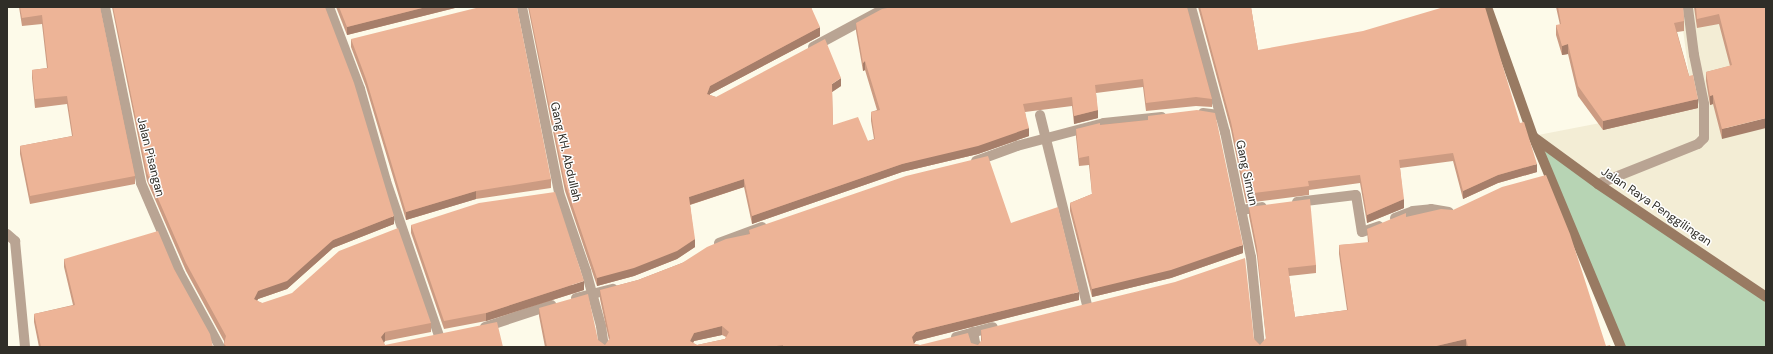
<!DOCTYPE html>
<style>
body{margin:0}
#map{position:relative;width:1773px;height:354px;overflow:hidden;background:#fdfae9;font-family:"DM Sans",sans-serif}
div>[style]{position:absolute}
.built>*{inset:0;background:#f3edd5}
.green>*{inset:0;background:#b7d4b4}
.minor>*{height:10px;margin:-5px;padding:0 5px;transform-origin:5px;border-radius:5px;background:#b9a493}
.secondary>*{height:10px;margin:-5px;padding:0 5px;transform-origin:5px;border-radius:5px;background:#997a62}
.wall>*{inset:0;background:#cc9b82}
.shaded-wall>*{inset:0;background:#a67e6a}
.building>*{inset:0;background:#edb497}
span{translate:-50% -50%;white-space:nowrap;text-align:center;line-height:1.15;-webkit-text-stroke:3px #fff;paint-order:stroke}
.street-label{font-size:12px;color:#302e28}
.frame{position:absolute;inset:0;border:8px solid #302e28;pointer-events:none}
</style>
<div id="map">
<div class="built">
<i style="clip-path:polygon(1680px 7px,1766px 7px,1766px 297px,1533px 136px,1693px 105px)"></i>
</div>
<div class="green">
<i style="clip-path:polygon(1533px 136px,1766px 297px,1766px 347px,1619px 347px)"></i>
</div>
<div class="minor">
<i style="left:105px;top:7px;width:180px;rotate:78.4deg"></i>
<i style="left:141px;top:183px;width:99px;rotate:66.8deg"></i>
<i style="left:180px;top:274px;width:83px;rotate:61.3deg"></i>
<i style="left:329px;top:7px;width:88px;rotate:69.3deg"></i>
<i style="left:360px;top:89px;width:96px;rotate:74.2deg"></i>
<i style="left:386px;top:181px;width:164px;rotate:71.1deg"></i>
<i style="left:522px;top:7px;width:190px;rotate:78.7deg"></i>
<i style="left:559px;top:193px;width:83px;rotate:70.9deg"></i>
<i style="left:586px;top:271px;width:57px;rotate:74.7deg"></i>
<i style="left:601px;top:326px;width:21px;rotate:82deg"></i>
<i style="left:1191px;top:7px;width:130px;rotate:74.8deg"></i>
<i style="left:1225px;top:132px;width:128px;rotate:78.3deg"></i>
<i style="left:1251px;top:257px;width:90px;rotate:84.3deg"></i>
<i style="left:813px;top:47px;width:84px;rotate:-28.4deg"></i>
<i style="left:1203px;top:113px;width:16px;rotate:7deg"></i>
<i style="left:1040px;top:115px;width:196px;rotate:76.1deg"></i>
<i style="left:976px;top:161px;width:44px;rotate:-20.1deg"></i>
<i style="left:1017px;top:146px;width:90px;rotate:-14.8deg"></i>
<i style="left:1104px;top:123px;width:58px;rotate:-5.9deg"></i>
<i style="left:1598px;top:184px;width:108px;rotate:-21.8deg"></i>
<i style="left:1698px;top:144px;width:8px;rotate:-45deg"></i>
<i style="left:1704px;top:138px;width:34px;rotate:-90deg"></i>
<i style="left:1704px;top:104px;width:50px;rotate:-101.5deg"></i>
<i style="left:1694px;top:55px;width:47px;rotate:-97.3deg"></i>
<i style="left:1297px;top:202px;width:59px;rotate:-6.8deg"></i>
<i style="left:1356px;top:195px;width:37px;rotate:81deg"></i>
<i style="left:1362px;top:232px;width:18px;rotate:-19deg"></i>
<i style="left:1241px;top:210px;width:21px;rotate:-8deg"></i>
<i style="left:1395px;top:218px;width:19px;rotate:-21deg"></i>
<i style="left:1413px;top:211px;width:18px;rotate:-6deg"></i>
<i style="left:1431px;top:209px;width:18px;rotate:9deg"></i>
<i style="left:7px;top:234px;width:11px;rotate:41deg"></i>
<i style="left:15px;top:241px;width:106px;rotate:84.6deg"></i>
<i style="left:719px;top:243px;width:46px;rotate:-20.4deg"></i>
<i style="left:576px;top:298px;width:38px;rotate:-14deg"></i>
<i style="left:485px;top:327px;width:70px;rotate:-18.4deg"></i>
<i style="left:973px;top:332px;width:15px;rotate:79deg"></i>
<i style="left:956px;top:337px;width:38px;rotate:-15deg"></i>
</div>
<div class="secondary">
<i style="left:1487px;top:7px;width:137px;rotate:70.4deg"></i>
<i style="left:1533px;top:136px;width:229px;rotate:67.4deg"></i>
<i style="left:1535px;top:138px;width:78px;rotate:36.1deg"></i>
<i style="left:1598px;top:184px;width:202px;rotate:33.9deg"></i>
</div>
<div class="wall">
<i style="clip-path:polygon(19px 7px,100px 7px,135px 176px,135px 184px,30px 204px,20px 154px,20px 146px,72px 136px,67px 104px,35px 108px,32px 78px,32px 70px,47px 68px,42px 24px,22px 26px)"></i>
<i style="clip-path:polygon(112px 7px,325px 7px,394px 224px,333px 248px,287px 289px,258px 299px,257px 301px,262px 303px,431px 323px,431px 332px,385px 341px,384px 343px,385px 345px,503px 347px,224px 347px,224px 341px,186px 271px,147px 181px)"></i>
<i style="clip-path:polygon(336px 7px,459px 7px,347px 35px)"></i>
<i style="clip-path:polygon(528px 7px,811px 7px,820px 36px,710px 94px,710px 95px,716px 97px,841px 86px,832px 92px,833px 125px,868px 141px,874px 139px,871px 121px,871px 112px,877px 110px,865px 70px,863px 71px,856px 31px,856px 23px,1187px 7px,1212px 99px,1212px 107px,1196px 106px,1146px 111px,1143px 87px,1096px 93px,1098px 118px,1074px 124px,1072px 106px,1025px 112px,1029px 136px,978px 154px,902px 172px,752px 224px,744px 187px,690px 205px,695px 247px,677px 259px,634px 276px,597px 286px,565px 191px)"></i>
<i style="clip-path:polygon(1198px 7px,1251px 7px,1258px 50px,1520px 123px,1537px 172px,1498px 183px,1463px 199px,1453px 161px,1400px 168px,1404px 208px,1367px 223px,1360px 183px,1309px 190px,1309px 195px,1246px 203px,1231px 130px)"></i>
<i style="clip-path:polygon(1556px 7px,1683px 7px,1684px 21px,1684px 31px,1677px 32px,1698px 108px,1603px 130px,1578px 96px,1568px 54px,1562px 55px,1556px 35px,1556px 25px,1560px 25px)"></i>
<i style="clip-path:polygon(1694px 7px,1766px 7px,1722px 139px,1713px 104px,1710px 105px,1706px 81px,1706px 72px,1730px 66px,1719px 24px,1697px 28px)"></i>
<i style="clip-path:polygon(351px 39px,551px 179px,551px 188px,476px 199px,406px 220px,366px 87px,351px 47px)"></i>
<i style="clip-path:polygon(1148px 116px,1243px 253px,1171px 278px,1092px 297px,1070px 211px,1070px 203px,1092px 194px,1089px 165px,1079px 166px,1076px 137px,1076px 129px,1100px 125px,1148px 120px)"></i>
<i style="clip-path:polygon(evenodd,1249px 207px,1316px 265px,1316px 273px,1289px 276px,1295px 317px,1347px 310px,1339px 254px,1339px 245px,1368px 243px,1367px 229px,1406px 217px,1606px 346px,1611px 347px,545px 347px,539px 316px,539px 308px,598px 340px,605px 345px,609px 340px,600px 299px,600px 290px,638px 280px,682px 263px,749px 234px,749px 230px,1011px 223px,1079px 300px,916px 341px,914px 344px,920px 345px,971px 343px,978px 345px,981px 341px,981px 330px,1254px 339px,1260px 345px,1266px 339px,1257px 256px,1249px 216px,1249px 207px,722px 335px,726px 337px,725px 339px,697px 345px,693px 343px,694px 341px,722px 335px)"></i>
<i style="clip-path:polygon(411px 225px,584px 290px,486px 321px,444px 329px,411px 233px)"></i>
<i style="clip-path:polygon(64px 259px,174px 269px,213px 347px,39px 347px,34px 322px,34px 314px,73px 305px,64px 267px)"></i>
</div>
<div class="shaded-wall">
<i style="clip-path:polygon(426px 7px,459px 7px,347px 35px,347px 27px)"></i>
<i style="clip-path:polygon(820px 27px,820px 36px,710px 94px,707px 103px,707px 94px,710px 86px)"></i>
<i style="clip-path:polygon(1568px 44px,1568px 54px,1562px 55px,1562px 46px)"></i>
<i style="clip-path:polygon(865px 61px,865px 70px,863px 71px,863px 63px)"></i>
<i style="clip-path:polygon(841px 78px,841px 86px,832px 92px,832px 84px)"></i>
<i style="clip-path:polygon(1713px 95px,1713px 104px,1710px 105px,1710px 96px)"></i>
<i style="clip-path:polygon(1698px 99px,1698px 108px,1603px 130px,1603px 121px)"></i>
<i style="clip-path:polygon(1098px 110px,1098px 118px,1074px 124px,1074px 116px)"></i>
<i style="clip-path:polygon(1766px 118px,1766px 128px,1722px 139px,1722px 129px)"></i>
<i style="clip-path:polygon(1029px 128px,1029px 136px,978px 154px,902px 172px,752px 224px,752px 216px,902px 164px)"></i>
<i style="clip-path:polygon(1537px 164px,1537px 172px,1498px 183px,1463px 199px,1463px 191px,1498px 175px)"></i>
<i style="clip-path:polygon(744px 179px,744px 187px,689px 205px,689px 197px)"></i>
<i style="clip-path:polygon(476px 191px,476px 199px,406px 220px,406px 212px)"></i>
<i style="clip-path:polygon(1404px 199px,1404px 208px,1367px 223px,1367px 215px)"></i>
<i style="clip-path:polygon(394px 216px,394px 224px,333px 248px,287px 289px,258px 299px,254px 307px,254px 299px,258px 291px,333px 240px)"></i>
<i style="clip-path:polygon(695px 239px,695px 247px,677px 259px,634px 276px,597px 286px,597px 278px)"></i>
<i style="clip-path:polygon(1243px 245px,1243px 253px,1171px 278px,1092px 297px,1092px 289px)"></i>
<i style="clip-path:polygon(584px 281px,584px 290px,486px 321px,486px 313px)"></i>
<i style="clip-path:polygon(1079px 292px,1079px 300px,916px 341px,912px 346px,912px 337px,916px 332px)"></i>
<i style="clip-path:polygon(722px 326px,722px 335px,694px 341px,691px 347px,690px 341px,694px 333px)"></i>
<i style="clip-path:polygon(385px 332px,385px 341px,381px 345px,381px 337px)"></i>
<i style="clip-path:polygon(1466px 339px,1466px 347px,1432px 347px)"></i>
</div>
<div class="building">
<i style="clip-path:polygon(20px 7px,100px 7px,135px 176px,30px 196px,20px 146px,73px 136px,67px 96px,35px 99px,32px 70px,48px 68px,42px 15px,22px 18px)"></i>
<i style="clip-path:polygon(113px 7px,325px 7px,354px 83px,394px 216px,333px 240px,287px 281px,258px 291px,254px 299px,262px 303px,292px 293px,339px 251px,398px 228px,431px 323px,385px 332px,381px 337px,385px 345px,497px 322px,503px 347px,227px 347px,224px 344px,226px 336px,186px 263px,147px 173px)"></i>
<i style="clip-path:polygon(339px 7px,426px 7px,347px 27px)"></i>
<i style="clip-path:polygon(480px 7px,517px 7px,551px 179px,476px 191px,406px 212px,366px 79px,351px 39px)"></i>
<i style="clip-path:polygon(529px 7px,811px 7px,820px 27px,710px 86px,707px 94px,716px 97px,825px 39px,841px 78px,832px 84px,833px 125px,858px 117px,868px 141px,875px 139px,871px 112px,880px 110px,865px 61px,863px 63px,856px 23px,882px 9px,892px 7px,1187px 7px,1212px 99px,1196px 97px,1146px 103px,1143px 79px,1095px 85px,1098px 110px,1074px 116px,1072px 97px,1023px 104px,1029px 128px,978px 146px,902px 164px,752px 216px,744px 179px,689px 197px,695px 239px,677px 251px,634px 268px,597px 278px,565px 183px)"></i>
<i style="clip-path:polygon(1200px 7px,1251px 7px,1258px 50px,1363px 31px,1444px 7px,1485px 7px,1520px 123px,1524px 122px,1537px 164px,1498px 175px,1463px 191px,1453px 153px,1399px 160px,1404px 199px,1367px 215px,1360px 175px,1308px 181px,1309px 186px,1246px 194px,1231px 122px)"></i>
<i style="clip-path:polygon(1558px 7px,1683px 7px,1684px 21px,1674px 23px,1689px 76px,1693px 75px,1698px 99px,1603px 121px,1578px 86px,1568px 44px,1562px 46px,1556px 25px,1561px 24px)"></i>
<i style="clip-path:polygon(1696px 7px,1766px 7px,1766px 118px,1722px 129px,1713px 95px,1710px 96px,1706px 72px,1732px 65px,1719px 14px,1697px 19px)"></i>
<i style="clip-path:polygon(1197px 110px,1215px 113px,1243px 245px,1171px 270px,1092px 289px,1070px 203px,1092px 194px,1089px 156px,1079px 158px,1076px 129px,1100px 123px,1100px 125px,1148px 120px,1148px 116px)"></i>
<i style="clip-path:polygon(evenodd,988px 156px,1011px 223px,1058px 207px,1079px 292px,916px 332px,912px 337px,914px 344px,920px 345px,968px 333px,971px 343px,978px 345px,982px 340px,981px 330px,1175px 282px,1245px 258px,1254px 339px,1260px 345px,1266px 338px,1257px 248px,1249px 207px,1310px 199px,1316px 265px,1288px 268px,1295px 317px,1348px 310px,1339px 245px,1369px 242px,1367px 229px,1406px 213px,1406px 217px,1441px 209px,1453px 210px,1502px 187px,1546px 175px,1570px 234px,1606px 346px,1610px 345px,1611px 347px,1468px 347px,1466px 339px,1432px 347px,783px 347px,783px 345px,770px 347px,547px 347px,539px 308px,588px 294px,598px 340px,605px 345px,610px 338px,600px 290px,638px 280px,682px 263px,707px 247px,726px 239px,750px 234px,749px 230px,906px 176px,988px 156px,722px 326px,729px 332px,725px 339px,697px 345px,690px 341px,694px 333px,722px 326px)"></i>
<i style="clip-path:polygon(555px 192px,584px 281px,486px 313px,444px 321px,411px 225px,479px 203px)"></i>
<i style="clip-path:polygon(158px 231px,174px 269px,210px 334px,213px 347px,41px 347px,34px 314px,75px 305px,64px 259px)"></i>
</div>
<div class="street-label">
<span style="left:565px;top:152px;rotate:77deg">Gang KH. Abdullah</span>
<span style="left:150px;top:157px;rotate:76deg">Jalan Pisangan</span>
<span style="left:1246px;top:173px;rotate:78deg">Gang Simun</span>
<span style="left:1656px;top:207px;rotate:34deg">Jalan Raya Penggilingan</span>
</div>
<div class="frame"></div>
</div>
